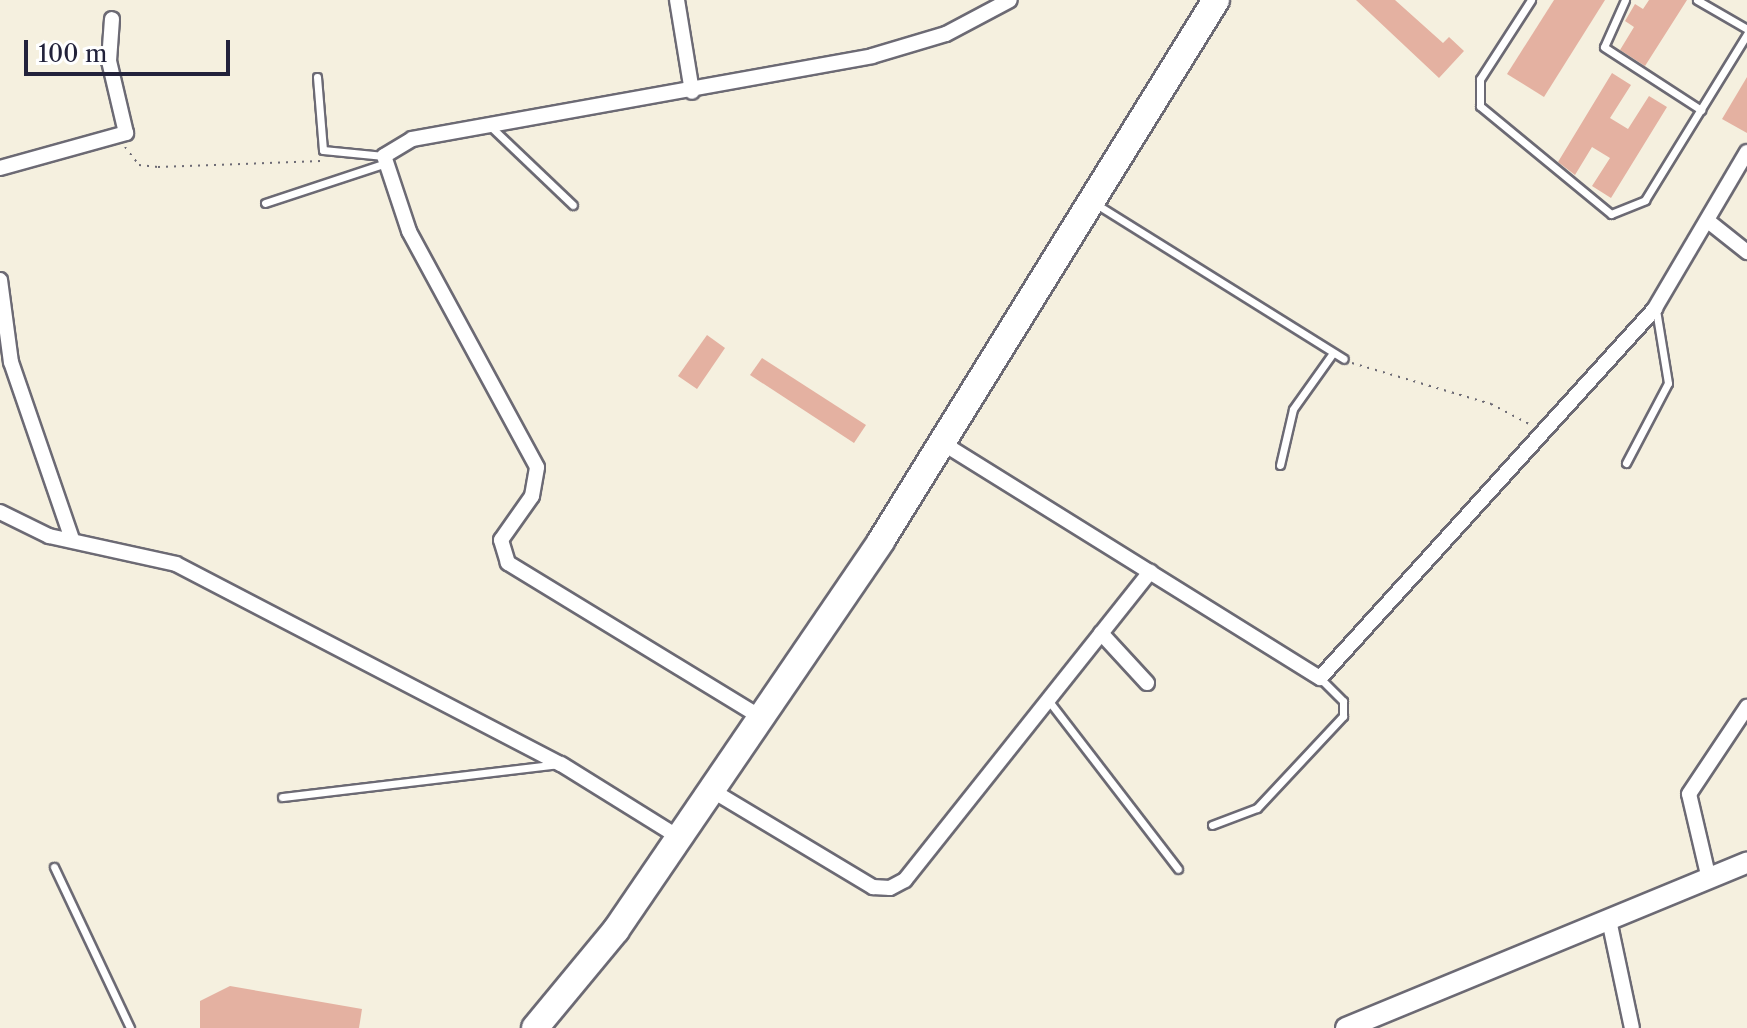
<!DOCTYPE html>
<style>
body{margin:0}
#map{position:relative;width:1747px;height:1028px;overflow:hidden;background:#f5f0df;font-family:"Libre Caslon Text",serif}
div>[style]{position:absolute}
.building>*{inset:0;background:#e4b1a1}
.path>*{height:2px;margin-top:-1px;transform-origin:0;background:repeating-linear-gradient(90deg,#6c6a74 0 2px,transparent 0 8px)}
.roads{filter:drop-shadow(2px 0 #6c6a74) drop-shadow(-2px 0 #6c6a74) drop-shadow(0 2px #6c6a74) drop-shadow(0 -2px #6c6a74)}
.lane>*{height:7px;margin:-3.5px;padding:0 3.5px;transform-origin:3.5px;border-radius:3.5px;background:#fff}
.street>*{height:14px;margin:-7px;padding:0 7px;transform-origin:7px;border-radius:7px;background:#fff}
.secondary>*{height:20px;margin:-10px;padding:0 10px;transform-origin:10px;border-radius:10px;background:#fff}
.highway>*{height:26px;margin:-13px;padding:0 13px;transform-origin:13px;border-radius:13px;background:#fff}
span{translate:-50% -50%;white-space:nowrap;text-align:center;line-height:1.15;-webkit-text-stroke:8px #fff;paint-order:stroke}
.scale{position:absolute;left:24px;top:40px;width:206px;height:36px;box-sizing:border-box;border:4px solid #22223b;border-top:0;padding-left:10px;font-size:24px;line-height:28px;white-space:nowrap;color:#22223b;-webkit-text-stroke:6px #fff;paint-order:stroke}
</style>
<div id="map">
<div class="building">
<i style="clip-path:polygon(1356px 0,1395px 0,1443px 43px,1449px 37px,1464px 51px,1439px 78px)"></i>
<i style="clip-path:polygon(1554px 0,1605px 0,1544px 97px,1507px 74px)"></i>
<i style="clip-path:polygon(1649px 0,1687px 0,1645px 66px,1620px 50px,1634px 27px,1625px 21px,1635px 4px,1643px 9px)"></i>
<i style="clip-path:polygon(1612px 73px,1631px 85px,1610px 118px,1628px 129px,1649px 96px,1667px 107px,1611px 198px,1592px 186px,1610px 158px,1592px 147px,1575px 175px,1558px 162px)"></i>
<i style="clip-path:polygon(1747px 77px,1747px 133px,1722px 119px)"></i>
<i style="clip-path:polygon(707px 335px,725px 348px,697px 389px,678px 376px)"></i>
<i style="clip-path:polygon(762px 358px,866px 425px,854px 443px,750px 375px)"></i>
<i style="clip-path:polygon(230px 986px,362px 1009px,359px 1028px,200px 1028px,200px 1001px)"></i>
</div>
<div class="path">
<i style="left:125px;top:147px;width:23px;rotate:52deg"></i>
<i style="left:139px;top:165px;width:19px;rotate:6deg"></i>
<i style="left:158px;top:167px;width:163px;rotate:-2.1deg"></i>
<i style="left:1352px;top:363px;width:145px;rotate:16.4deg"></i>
<i style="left:1491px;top:404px;width:45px;rotate:27.7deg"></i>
</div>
<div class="roads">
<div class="lane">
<i style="left:1531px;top:0;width:94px;rotate:122.8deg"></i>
<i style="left:1480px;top:79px;width:27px;rotate:90deg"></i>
<i style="left:1480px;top:106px;width:170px;rotate:39.5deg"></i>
<i style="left:1611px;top:214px;width:37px;rotate:-22deg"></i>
<i style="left:1645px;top:200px;width:195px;rotate:-58.4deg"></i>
<i style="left:1625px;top:0;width:51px;rotate:114.1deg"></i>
<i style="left:1604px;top:47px;width:116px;rotate:33deg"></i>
<i style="left:1697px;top:0;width:58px;rotate:30.1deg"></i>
<i style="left:317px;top:77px;width:73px;rotate:85.3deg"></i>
<i style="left:323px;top:150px;width:61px;rotate:5.6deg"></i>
<i style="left:491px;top:127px;width:113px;rotate:43.6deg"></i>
<i style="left:265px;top:203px;width:124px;rotate:-18.3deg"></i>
<i style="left:1096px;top:204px;width:292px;rotate:32deg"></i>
<i style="left:1626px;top:463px;width:90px;rotate:-62.3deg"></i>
<i style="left:1668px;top:383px;width:74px;rotate:-99.3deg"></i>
<i style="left:1280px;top:465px;width:57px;rotate:-76.9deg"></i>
<i style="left:1293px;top:409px;width:69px;rotate:-54.5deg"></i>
<i style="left:1048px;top:700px;width:213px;rotate:52.4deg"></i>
<i style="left:282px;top:797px;width:278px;rotate:-6.8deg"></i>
<i style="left:1212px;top:825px;width:48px;rotate:-20.7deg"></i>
<i style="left:1257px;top:808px;width:126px;rotate:-46.9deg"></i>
<i style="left:1343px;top:716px;width:15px;rotate:-90deg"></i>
<i style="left:1343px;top:701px;width:33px;rotate:-135deg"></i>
<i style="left:54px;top:867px;width:178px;rotate:64.7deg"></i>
</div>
<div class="street">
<i style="left:677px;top:0;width:93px;rotate:80.7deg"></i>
<i style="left:0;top:168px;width:131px;rotate:-15.5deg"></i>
<i style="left:126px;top:133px;width:74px;rotate:-103.3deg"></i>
<i style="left:109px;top:61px;width:42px;rotate:-85.9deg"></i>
<i style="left:1708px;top:221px;width:50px;rotate:38.5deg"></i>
<i style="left:0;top:280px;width:83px;rotate:82.4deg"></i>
<i style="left:11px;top:362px;width:187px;rotate:71deg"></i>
<i style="left:944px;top:444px;width:443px;rotate:31.9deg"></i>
<i style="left:1320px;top:678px;width:499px;rotate:-47.8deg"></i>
<i style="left:1655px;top:308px;width:181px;rotate:-59.5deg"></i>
<i style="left:0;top:512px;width:55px;rotate:26.1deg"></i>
<i style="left:49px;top:536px;width:130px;rotate:12.4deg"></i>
<i style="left:176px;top:564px;width:434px;rotate:27.5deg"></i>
<i style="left:561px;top:764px;width:140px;rotate:31.9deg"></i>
<i style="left:1101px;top:633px;width:68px;rotate:47.4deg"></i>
<i style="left:762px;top:718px;width:298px;rotate:-148.6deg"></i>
<i style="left:508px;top:563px;width:24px;rotate:-107deg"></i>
<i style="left:501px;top:540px;width:54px;rotate:-54.8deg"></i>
<i style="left:532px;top:496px;width:29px;rotate:-80deg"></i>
<i style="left:537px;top:467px;width:268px;rotate:-118.5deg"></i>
<i style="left:409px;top:231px;width:79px;rotate:-108.4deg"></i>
<i style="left:384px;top:156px;width:33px;rotate:-31deg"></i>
<i style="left:412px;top:139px;width:467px;rotate:-10.2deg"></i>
<i style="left:872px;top:56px;width:77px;rotate:-16.6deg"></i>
<i style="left:946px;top:34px;width:72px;rotate:-28deg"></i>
<i style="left:713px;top:791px;width:187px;rotate:31deg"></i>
<i style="left:873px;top:887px;width:17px;rotate:3deg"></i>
<i style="left:890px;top:888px;width:17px;rotate:-28deg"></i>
<i style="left:905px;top:880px;width:394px;rotate:-51.5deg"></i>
<i style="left:1709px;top:879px;width:87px;rotate:-103.2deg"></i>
<i style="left:1689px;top:794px;width:105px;rotate:-56.3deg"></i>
<i style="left:1609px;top:920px;width:110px;rotate:78deg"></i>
</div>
<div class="secondary">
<i style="left:1346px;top:1028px;width:434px;rotate:-22.4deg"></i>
</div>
<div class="highway">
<i style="left:535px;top:1028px;width:127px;rotate:-50.4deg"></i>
<i style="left:616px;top:930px;width:471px;rotate:-55.7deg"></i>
<i style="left:881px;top:541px;width:636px;rotate:-58.23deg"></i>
</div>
</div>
<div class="scale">100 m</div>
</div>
